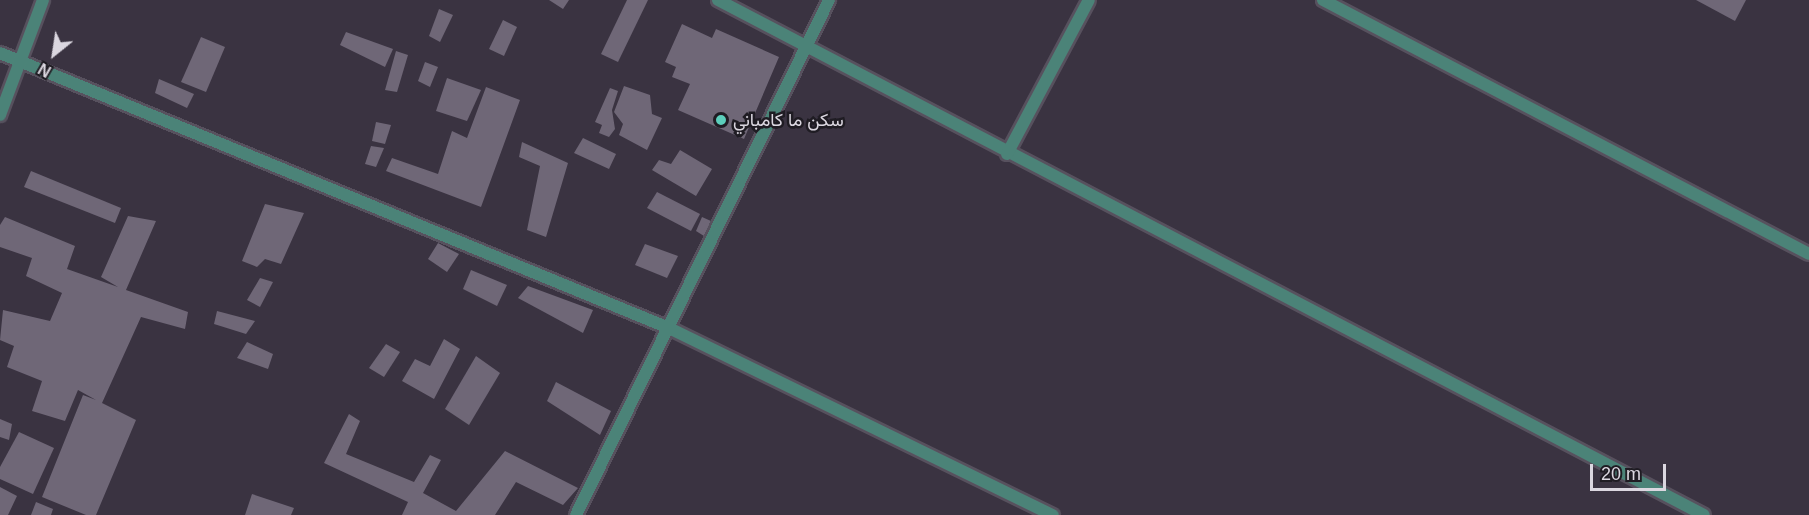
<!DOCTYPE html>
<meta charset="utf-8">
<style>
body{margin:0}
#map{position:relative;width:1809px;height:515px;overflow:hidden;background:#3a3341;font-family:Helvetica,Vazirmatn,sans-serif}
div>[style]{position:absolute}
.building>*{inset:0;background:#6f6777}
.roads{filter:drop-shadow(2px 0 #57515e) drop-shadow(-2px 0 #57515e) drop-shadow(0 2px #57515e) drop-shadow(0 -2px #57515e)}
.street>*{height:12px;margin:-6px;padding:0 6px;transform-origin:6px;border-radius:6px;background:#4b8378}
.dots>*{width:16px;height:16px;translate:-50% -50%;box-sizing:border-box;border:3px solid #1f1c23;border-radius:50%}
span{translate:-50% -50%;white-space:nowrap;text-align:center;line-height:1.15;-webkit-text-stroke:5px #1f1c23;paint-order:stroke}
.poi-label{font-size:18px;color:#dbd7e0}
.left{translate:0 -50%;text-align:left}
.north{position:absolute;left:24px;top:24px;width:60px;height:60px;-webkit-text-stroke:4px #1f1c23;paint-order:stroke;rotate:210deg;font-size:16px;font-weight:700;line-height:24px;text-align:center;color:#dbd7e0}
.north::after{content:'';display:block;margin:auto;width:21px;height:27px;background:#dbd7e0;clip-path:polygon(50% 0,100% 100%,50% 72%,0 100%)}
.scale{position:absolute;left:1590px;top:464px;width:76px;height:27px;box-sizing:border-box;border:3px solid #dbd7e0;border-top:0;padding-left:8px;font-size:18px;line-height:21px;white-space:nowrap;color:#dbd7e0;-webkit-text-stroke:4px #1f1c23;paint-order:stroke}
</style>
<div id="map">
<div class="building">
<i style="clip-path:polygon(549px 0,569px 0,563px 9px)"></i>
<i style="clip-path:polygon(627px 0,648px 0,618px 62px,601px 54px)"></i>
<i style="clip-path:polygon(1696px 0,1746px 0,1735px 21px)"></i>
<i style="clip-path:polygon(439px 9px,453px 15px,440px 42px,429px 36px)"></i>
<i style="clip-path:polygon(503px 20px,517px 27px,504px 56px,489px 49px)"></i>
<i style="clip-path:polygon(682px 24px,712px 38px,716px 29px,779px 57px,744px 139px,678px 110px,690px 84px,672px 77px,676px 67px,665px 62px)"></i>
<i style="clip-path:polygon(346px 32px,393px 49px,385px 67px,340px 45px)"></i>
<i style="clip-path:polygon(201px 37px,225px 47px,206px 92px,181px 82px)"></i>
<i style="clip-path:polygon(396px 51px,408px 55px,397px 92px,385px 90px)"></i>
<i style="clip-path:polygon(425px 62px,438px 67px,430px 87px,418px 81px)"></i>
<i style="clip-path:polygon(447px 78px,481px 90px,467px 121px,436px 111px)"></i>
<i style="clip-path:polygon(159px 79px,194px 94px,187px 108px,155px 93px)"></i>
<i style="clip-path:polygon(624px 86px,650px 95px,652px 114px,662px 118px,647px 150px,619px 135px,623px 124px,614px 112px)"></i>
<i style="clip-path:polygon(486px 87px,520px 100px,481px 207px,386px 171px,392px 158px,438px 174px,452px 131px,467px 138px)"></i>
<i style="clip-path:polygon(610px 88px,618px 91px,612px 110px,615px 129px,609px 137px,599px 133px,602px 125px,595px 122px)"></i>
<i style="clip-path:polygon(376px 122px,391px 125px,385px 144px,372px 141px)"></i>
<i style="clip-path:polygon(583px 138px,616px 154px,609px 169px,574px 153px)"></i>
<i style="clip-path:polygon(522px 142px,568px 163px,546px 237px,527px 230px,540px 166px,519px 157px)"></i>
<i style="clip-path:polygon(371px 146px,384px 148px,376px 167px,365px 164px)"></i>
<i style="clip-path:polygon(680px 150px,712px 169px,696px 196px,652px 170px,659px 160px,671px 164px)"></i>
<i style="clip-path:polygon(31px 171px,121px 208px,115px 223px,24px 187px)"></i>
<i style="clip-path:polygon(657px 192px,700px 214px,691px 231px,647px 208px)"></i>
<i style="clip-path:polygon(265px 204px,304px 213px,281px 264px,265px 259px,257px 267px,242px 261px)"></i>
<i style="clip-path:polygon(128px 216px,156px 221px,126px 290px,188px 312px,185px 329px,141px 317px,102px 403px,136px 420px,96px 515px,86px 515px,42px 497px,83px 395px,96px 400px,78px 390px,65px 421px,32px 411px,42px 381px,7px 367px,14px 346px,0 340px,3px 310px,50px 321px,62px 293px,26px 276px,32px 258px,0 247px,0 225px,5px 217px,75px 246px,67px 269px,118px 287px,101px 277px)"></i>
<i style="clip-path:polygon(702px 217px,711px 221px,704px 236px,696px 231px)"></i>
<i style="clip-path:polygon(438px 243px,459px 254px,447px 272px,428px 259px)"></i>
<i style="clip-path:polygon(645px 244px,678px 256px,667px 278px,635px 265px)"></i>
<i style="clip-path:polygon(471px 270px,507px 285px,497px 306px,463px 289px)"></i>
<i style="clip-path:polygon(260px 278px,273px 282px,260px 307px,247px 300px)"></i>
<i style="clip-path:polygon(528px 286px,593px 310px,583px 333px,518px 298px)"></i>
<i style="clip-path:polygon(217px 311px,255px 321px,246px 334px,214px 324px)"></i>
<i style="clip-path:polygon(444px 339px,460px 349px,434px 399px,402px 381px,415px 359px,430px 366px)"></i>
<i style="clip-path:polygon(247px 342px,273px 354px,268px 369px,237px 358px)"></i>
<i style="clip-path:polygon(386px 344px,400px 352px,384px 377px,369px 368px)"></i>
<i style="clip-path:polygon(476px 356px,500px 373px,469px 425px,445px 409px)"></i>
<i style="clip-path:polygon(556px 382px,611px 411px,600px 435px,547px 401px)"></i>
<i style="clip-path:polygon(349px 414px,360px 421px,346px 454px,414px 482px,430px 455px,441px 460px,423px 493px,456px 511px,505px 451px,578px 488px,563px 505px,516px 482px,495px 515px,402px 515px,408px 502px,324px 463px)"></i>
<i style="clip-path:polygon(0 419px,12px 424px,9px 440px,0 437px)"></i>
<i style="clip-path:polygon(19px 432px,54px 448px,33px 494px,0 479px,0 467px)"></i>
<i style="clip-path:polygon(0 487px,17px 496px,8px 515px,0 515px)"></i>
<i style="clip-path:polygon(252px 494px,294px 508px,291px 515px,245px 515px)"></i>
<i style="clip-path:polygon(36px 502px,53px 509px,51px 515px,31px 515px)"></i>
</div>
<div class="roads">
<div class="street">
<i style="left:718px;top:0;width:1112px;rotate:27.58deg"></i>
<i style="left:1323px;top:0;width:548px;rotate:27.59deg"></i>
<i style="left:0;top:53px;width:723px;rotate:22.35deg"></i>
<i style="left:669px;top:328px;width:427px;rotate:26deg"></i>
<i style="left:0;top:115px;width:123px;rotate:-69.5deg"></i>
<i style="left:1007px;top:154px;width:174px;rotate:-62deg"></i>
<i style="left:576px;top:515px;width:574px;rotate:-63.84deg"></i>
</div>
</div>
<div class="dots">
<i style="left:721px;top:120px;background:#5ccebb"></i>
</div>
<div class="poi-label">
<span class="left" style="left:733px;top:120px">سكن ما كامباني</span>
</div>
<div class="north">N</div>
<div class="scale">20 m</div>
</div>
